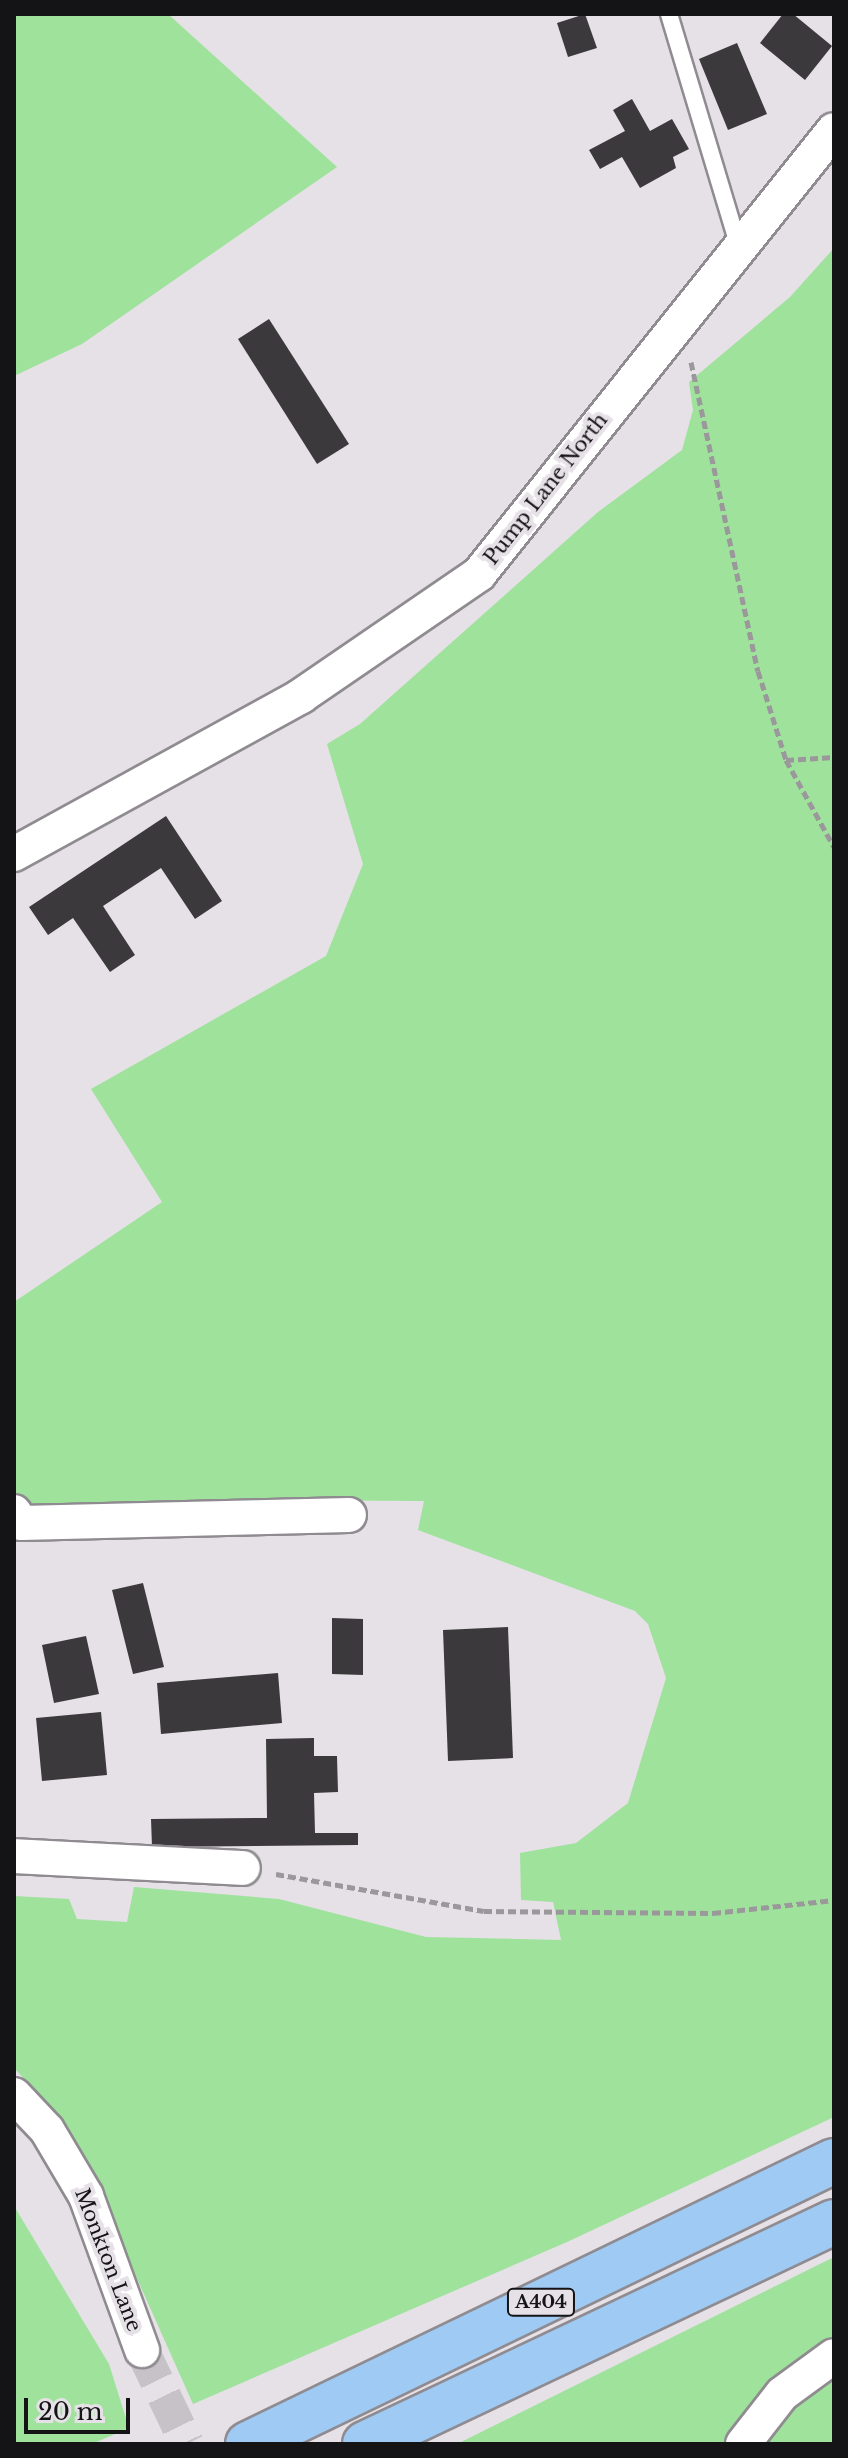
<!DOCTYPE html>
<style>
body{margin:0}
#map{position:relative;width:848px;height:2458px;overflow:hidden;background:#e5e1e6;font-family:"Libre Baskerville",serif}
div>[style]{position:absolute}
.green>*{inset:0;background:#9ee29b}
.building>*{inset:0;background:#3c393c}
.minor-tunnel>*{height:34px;margin-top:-17px;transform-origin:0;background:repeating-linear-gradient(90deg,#c6c2c7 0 34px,transparent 0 51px)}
.path>*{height:5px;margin-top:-2.5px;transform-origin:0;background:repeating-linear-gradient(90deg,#9b989c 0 8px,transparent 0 12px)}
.roads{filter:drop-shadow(2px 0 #8f8b90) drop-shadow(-2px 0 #8f8b90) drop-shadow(0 2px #8f8b90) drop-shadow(0 -2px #8f8b90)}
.service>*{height:16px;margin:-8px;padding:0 8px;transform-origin:8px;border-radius:8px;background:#fff}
.minor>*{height:34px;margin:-17px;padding:0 17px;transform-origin:17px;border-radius:17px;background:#fff}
.trunk>*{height:44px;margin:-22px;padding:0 22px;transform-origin:22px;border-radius:22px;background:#9ecaf4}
span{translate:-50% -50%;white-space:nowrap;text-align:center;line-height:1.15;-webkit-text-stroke:8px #e5e1e6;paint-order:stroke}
.shield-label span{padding:2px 6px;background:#e5e1e6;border:2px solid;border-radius:6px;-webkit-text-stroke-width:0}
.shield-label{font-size:18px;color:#141315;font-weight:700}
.street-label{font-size:20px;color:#141315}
.frame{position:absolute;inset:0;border:16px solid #141315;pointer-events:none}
.scale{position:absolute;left:24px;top:2398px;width:106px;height:36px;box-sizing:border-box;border:4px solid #141315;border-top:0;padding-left:10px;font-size:24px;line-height:28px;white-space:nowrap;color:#141315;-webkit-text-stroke:6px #e5e1e6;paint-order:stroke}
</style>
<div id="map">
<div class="green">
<i style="clip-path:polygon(14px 14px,168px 14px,337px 167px,82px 344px,14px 376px)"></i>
<i style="clip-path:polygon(834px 248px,834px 2117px,567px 2242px,193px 2404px,102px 2200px,55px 2111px,14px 2068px,14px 1896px,69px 1899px,77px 1919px,127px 1922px,134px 1887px,279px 1899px,426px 1937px,561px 1940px,553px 1902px,521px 1900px,520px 1853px,576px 1843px,628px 1803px,666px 1678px,648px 1624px,635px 1611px,418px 1530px,424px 1501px,243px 1500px,74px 1508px,23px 1504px,14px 1493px,14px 1302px,162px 1202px,91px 1089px,326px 956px,363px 864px,327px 744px,360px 724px,598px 512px,682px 450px,693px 410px,689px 382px,790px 297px)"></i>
<i style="clip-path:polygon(14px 2206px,109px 2364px,129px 2428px,92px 2444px,14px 2444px)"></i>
<i style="clip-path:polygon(834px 2257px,834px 2342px,753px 2401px,725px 2444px,457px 2444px)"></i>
<i style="clip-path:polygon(834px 2373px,834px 2444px,767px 2444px,804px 2389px)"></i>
</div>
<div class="building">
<i style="clip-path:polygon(585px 14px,597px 48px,568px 57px,557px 23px)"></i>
<i style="clip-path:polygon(783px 14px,793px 14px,832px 46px,805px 80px,760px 43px)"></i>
<i style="clip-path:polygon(737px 43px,767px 114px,728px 130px,699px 59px)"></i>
<i style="clip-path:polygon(632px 99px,650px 131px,672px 119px,689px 149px,673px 157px,676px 168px,640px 188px,622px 157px,600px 169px,589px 150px,625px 131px,613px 110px)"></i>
<i style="clip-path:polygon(269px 319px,349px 444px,317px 464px,238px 339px)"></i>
<i style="clip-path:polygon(166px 816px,222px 901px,195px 919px,161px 868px,103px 906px,135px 955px,110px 972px,73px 918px,48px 935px,29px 907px)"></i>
<i style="clip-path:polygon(143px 1583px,164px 1667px,133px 1674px,112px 1590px)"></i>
<i style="clip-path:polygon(332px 1618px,363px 1619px,363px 1675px,332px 1674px)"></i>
<i style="clip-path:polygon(508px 1627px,513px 1758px,448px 1761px,443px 1630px)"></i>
<i style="clip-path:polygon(86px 1636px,99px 1694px,54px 1703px,42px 1645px)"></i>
<i style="clip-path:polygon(278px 1673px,282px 1723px,161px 1734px,157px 1683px)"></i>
<i style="clip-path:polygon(101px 1712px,107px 1775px,42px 1781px,36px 1718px)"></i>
<i style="clip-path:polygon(314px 1738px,314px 1756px,337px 1756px,338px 1792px,314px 1793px,315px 1833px,358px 1833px,358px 1845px,152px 1847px,151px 1819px,267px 1818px,266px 1739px)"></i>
</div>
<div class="minor-tunnel">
<i style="left:142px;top:2350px;width:104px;rotate:64.4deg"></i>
</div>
<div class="path">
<i style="left:691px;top:362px;width:316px;rotate:77.8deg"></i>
<i style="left:758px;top:671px;width:93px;rotate:72.5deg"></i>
<i style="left:786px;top:760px;width:99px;rotate:61.1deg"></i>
<i style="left:786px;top:760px;width:48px;rotate:-3.6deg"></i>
<i style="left:276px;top:1874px;width:211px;rotate:10.1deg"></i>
<i style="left:484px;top:1911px;width:229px;rotate:0.5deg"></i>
<i style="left:713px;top:1913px;width:122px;rotate:-6.1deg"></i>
</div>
<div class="roads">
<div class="service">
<i style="left:669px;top:14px;width:243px;rotate:73.3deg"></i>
</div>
<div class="minor">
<i style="left:14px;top:854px;width:328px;rotate:-28.8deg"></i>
<i style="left:301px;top:696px;width:216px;rotate:-34.4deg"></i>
<i style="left:479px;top:574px;width:568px;rotate:-51.36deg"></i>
<i style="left:14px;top:1512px;width:13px;rotate:58deg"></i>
<i style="left:21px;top:1523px;width:328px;rotate:-1.4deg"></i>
<i style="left:14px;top:1856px;width:229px;rotate:3deg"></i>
<i style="left:14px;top:2095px;width:48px;rotate:46.7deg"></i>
<i style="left:47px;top:2130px;width:77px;rotate:59.4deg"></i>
<i style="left:86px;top:2196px;width:164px;rotate:70deg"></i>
<i style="left:743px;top:2444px;width:63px;rotate:-52deg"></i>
<i style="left:782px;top:2394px;width:64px;rotate:-36.2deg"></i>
</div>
<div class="trunk">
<i style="left:248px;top:2444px;width:651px;rotate:-25.78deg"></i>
<i style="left:365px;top:2444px;width:519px;rotate:-25.33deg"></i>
</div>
</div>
<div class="shield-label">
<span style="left:541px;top:2302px">A404</span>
</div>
<div class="street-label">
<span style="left:546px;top:489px;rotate:-52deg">Pump Lane North</span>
<span style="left:108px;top:2260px;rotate:69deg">Monkton Lane</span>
</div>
<div class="frame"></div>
<div class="scale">20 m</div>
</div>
